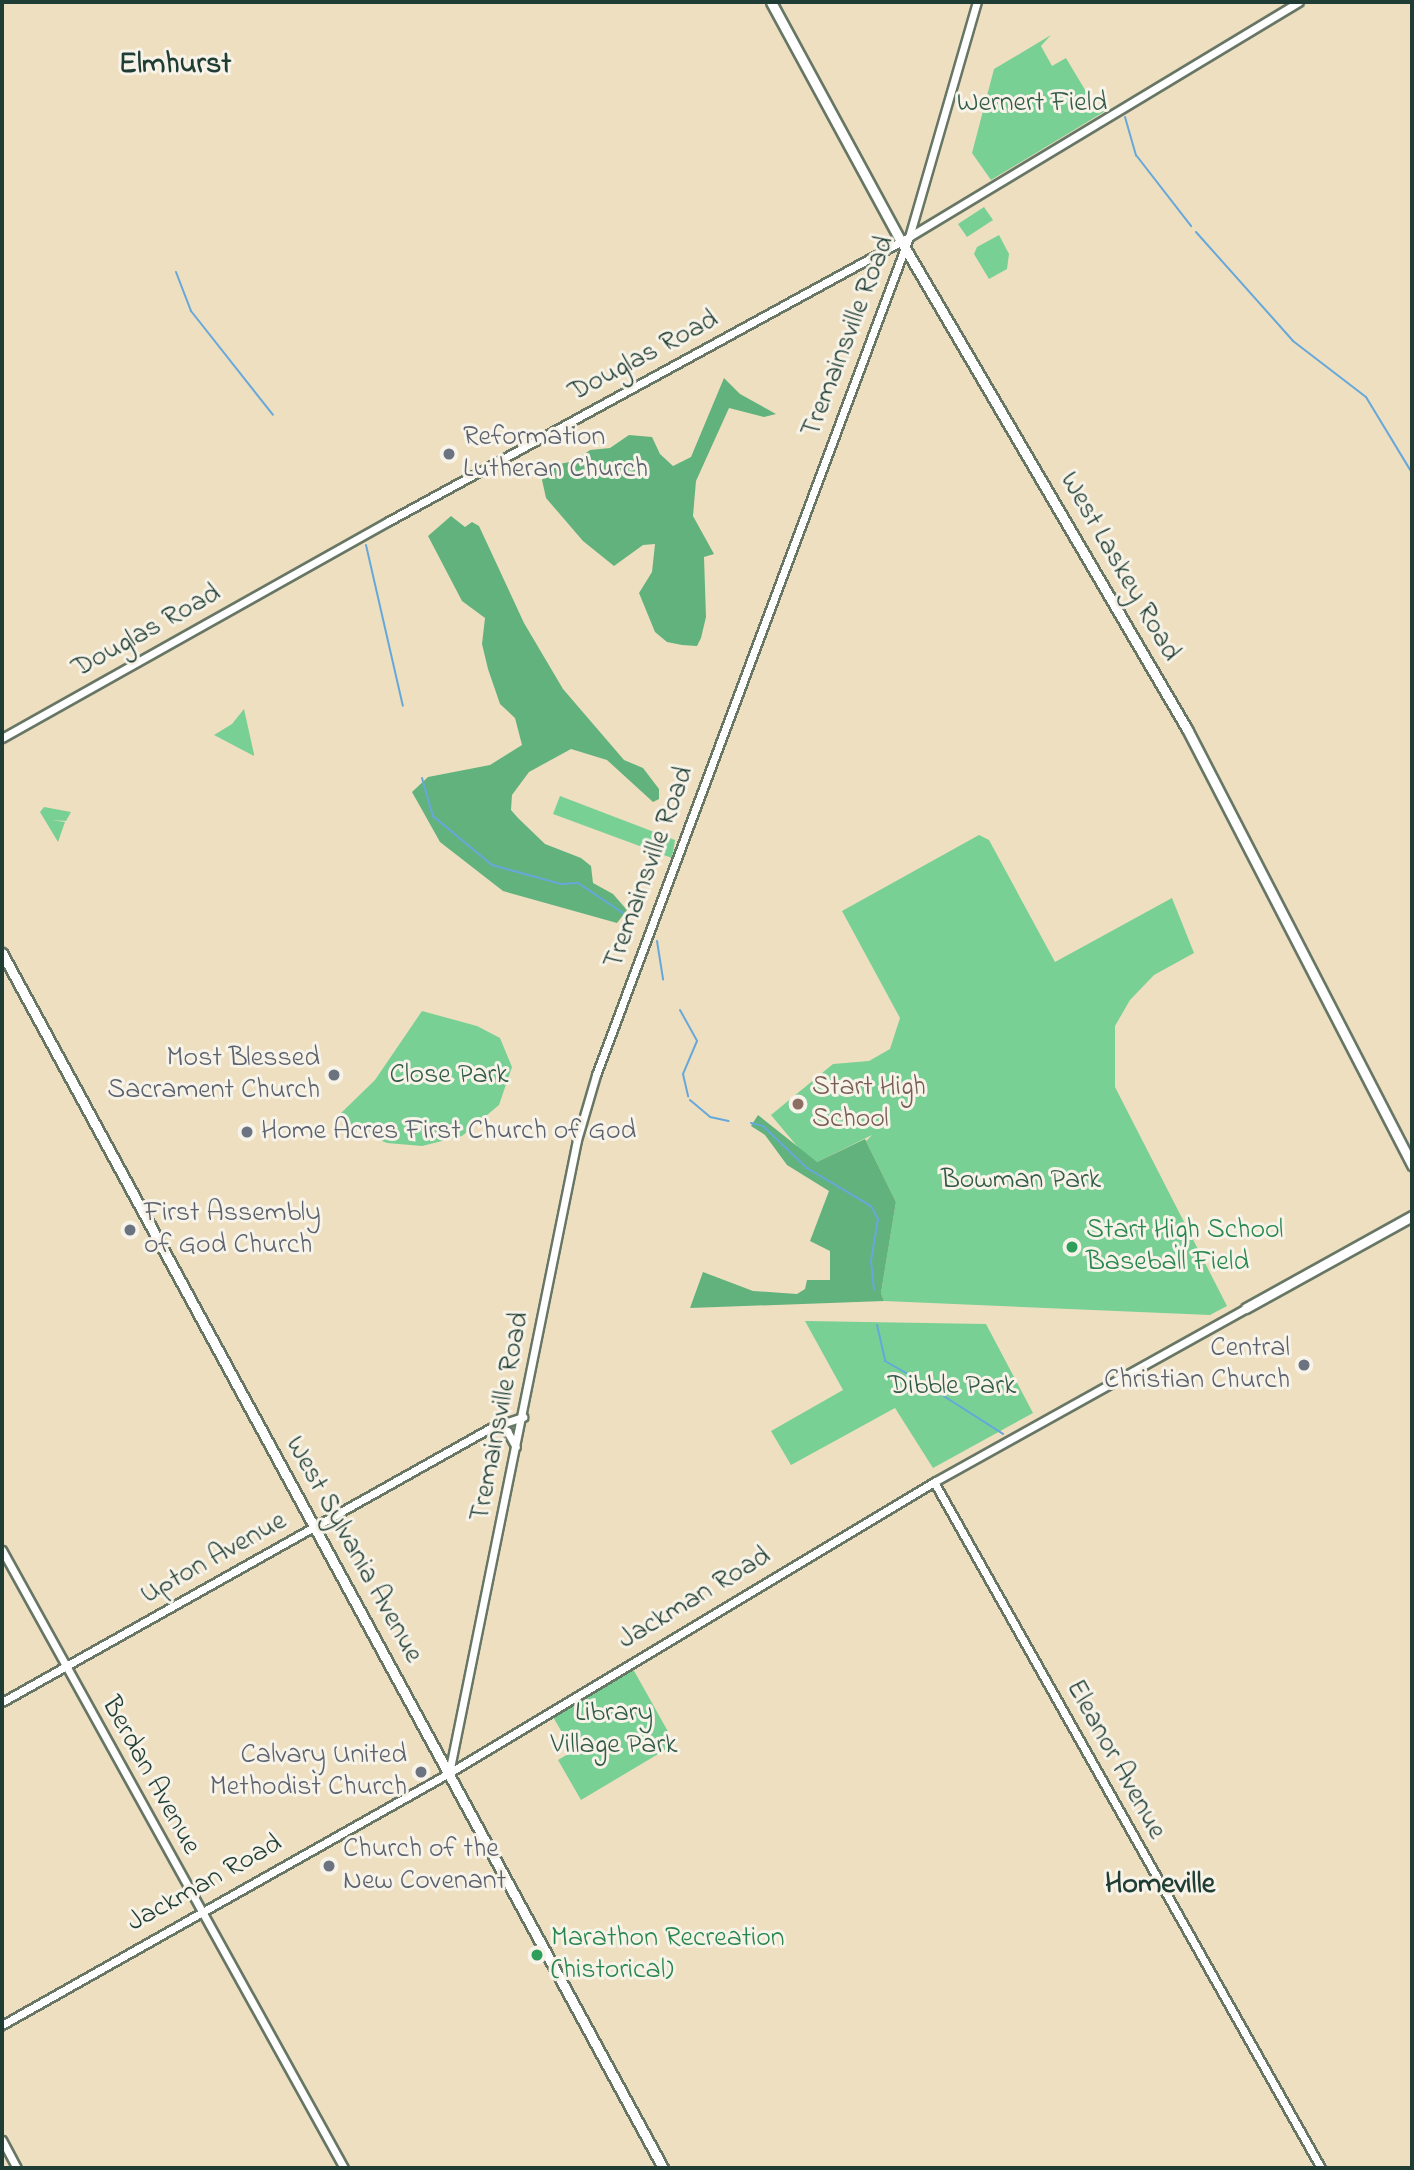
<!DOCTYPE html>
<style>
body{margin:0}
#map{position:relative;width:1414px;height:2170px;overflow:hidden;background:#eedfc0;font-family:"Indie Flower",sans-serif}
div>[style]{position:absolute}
.green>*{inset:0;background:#78d095}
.forest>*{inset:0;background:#62b27e}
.stream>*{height:2px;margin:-1px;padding:0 1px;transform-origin:1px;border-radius:1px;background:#66a8da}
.roads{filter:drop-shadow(2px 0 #677665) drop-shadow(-2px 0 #677665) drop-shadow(0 2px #677665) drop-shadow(0 -2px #677665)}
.minor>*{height:7px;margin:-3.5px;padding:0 3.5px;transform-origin:3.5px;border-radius:3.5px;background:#fff}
.major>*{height:9px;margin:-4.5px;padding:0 4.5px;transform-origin:4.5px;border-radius:4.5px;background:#fff}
.dots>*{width:19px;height:19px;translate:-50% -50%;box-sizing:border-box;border:4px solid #f7f3e8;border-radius:50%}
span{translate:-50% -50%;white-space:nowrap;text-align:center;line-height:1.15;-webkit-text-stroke:6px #f7f3e8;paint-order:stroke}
.park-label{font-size:28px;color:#315a47}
.street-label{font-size:28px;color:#1f3d34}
.worship-label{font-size:28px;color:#5b616d}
.left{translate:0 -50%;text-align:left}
.right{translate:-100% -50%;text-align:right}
.education-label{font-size:28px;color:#785e54}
.leisure-label{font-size:28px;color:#27864d}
.neighbourhood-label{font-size:30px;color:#1f3d34;font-weight:700}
.frame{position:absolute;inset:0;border:4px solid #1f3d34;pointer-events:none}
</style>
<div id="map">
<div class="green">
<i style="clip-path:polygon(1051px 35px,1041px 46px,1052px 66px,1066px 58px,1097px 110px,1105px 105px,1107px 110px,991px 180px,972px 153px,994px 69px)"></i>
<i style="clip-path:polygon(984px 207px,993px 220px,967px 237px,958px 224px)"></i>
<i style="clip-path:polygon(999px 235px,1009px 254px,1007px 269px,989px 279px,974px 254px,977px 247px)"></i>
<i style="clip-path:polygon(244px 709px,254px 754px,254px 756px,214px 735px,232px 724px)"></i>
<i style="clip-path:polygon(560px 796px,675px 840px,672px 858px,553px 814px)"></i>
<i style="clip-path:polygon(44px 807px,71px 812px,66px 821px,52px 820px,65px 822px,58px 842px,40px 812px)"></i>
<i style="clip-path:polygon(979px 835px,989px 840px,1055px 962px,1172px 898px,1194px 953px,1154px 975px,1130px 1000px,1115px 1026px,1115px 1087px,1227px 1306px,1210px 1315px,884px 1301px,881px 1293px,896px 1202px,866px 1141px,872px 1135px,817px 1162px,807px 1158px,771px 1115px,833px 1064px,869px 1061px,890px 1049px,900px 1018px,842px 911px)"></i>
<i style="clip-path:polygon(422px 1011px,477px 1026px,500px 1038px,512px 1067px,499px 1105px,462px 1136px,422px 1146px,387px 1143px,348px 1127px,339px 1115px,375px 1080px)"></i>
<i style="clip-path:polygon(805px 1321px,986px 1324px,1033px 1413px,933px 1468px,895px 1408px,791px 1465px,771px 1431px,843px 1390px)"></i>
<i style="clip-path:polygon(633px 1669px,675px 1744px,581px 1800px,558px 1760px,573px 1751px,553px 1717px)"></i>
</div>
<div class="forest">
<i style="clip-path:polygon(724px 378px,740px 394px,776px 414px,764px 417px,729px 408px,696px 481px,693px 516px,714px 554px,704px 557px,706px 617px,701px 638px,697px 646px,682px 645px,667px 642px,655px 632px,639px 593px,652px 572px,655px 544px,643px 545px,614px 566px,583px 541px,546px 498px,542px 480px,549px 466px,575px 461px,590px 450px,610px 448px,629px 435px,652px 437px,660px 454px,673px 466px,691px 457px)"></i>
<i style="clip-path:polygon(451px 516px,465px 527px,472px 522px,479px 526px,524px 623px,563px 689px,624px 760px,643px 768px,659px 789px,659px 799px,653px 802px,607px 760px,571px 749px,529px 772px,512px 795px,511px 810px,518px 818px,545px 844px,581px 858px,591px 866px,593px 883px,613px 894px,627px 910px,617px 923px,503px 891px,440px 842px,412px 792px,428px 777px,490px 765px,522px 745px,515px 718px,500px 704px,488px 669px,482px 644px,485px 618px,462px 601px,428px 536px)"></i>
<i style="clip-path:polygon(758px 1115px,817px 1162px,865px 1139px,896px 1202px,881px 1293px,884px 1301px,690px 1308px,703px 1272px,753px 1291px,797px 1294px,805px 1289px,807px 1280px,830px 1280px,830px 1251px,810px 1241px,829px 1191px,787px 1165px,765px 1135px,751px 1126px)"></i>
</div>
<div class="stream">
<i style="left:1125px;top:117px;width:40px;rotate:74deg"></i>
<i style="left:1136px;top:155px;width:90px;rotate:52.2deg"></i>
<i style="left:1196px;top:232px;width:146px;rotate:48.3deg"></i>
<i style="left:1293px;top:341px;width:92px;rotate:37.5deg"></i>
<i style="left:1366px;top:397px;width:89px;rotate:58.8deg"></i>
<i style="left:176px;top:272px;width:42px;rotate:69deg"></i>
<i style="left:191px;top:311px;width:132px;rotate:51.7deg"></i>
<i style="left:366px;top:545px;width:165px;rotate:77.1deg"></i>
<i style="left:422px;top:778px;width:40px;rotate:74deg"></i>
<i style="left:433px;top:816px;width:77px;rotate:39.7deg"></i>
<i style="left:492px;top:865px;width:72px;rotate:15.4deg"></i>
<i style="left:561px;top:884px;width:17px;rotate:-3deg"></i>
<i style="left:578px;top:883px;width:54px;rotate:33.7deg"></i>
<i style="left:657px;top:941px;width:39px;rotate:81deg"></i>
<i style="left:680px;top:1010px;width:35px;rotate:61deg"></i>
<i style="left:697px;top:1041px;width:36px;rotate:113deg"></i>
<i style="left:683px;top:1074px;width:23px;rotate:77deg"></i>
<i style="left:690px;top:1100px;width:26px;rotate:40deg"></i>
<i style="left:710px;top:1117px;width:19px;rotate:12deg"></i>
<i style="left:751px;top:1123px;width:12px;rotate:14deg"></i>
<i style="left:763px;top:1126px;width:61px;rotate:43.7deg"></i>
<i style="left:807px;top:1168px;width:74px;rotate:30.7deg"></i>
<i style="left:871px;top:1206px;width:15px;rotate:62deg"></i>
<i style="left:878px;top:1219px;width:43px;rotate:99.5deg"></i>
<i style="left:871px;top:1261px;width:29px;rotate:84deg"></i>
<i style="left:877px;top:1325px;width:37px;rotate:77deg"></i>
<i style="left:885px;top:1361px;width:56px;rotate:29.7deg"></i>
<i style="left:939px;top:1393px;width:76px;rotate:32.6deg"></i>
</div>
<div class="roads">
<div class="minor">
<i style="left:2px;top:738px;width:441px;rotate:-29.3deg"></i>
<i style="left:387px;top:522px;width:595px;rotate:-28.63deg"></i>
<i style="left:909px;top:237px;width:455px;rotate:-31.1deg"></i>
<i style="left:493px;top:1427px;width:15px;rotate:16deg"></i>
<i style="left:507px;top:1431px;width:18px;rotate:61deg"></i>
<i style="left:934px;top:1482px;width:788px;rotate:60.57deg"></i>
<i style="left:2px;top:1550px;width:706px;rotate:61.04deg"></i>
<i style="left:2px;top:1702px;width:562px;rotate:-29.3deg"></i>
<i style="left:492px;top:1427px;width:33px;rotate:-18deg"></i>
<i style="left:449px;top:1773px;width:646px;rotate:-78.57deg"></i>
<i style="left:577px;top:1140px;width:68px;rotate:-73.7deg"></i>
<i style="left:596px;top:1075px;width:895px;rotate:-69.52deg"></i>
<i style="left:909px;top:237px;width:245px;rotate:-73.9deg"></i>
<i style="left:2px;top:2025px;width:513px;rotate:-29.41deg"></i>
<i style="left:449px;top:1773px;width:566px;rotate:-30.96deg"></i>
<i style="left:934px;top:1482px;width:357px;rotate:-29.1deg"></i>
<i style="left:2px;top:2140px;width:32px;rotate:62deg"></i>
</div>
<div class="major">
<i style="left:771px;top:2px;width:272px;rotate:61.5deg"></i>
<i style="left:901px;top:241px;width:566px;rotate:59.63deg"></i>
<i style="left:1187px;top:729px;width:491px;rotate:62.7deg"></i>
<i style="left:2px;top:953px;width:1383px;rotate:61.45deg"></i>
<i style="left:1246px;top:1308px;width:190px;rotate:-29deg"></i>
</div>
</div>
<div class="dots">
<i style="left:449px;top:454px;background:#6b7280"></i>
<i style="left:334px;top:1075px;background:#6b7280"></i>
<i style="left:798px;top:1104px;background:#8d6e63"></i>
<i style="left:247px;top:1132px;background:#6b7280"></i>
<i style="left:130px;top:1230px;background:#6b7280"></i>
<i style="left:1072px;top:1247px;background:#2e9e5b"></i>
<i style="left:1304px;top:1365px;background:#6b7280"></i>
<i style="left:421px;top:1772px;background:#6b7280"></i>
<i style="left:329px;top:1866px;background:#6b7280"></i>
<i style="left:537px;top:1955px;background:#2e9e5b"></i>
</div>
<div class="park-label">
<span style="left:1032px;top:104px">Wernert Field</span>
<span style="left:449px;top:1076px">Close Park</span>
<span style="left:1021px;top:1181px">Bowman Park</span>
<span style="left:952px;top:1387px">Dibble Park</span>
<span style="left:614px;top:1730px">Library<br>Village Park</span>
</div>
<div class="street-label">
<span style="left:849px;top:337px;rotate:-69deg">Tremainsville Road</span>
<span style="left:644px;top:357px;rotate:-28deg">Douglas Road</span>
<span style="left:1119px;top:567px;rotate:60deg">West Laskey Road</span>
<span style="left:147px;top:632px;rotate:-29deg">Douglas Road</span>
<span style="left:650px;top:868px;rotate:-70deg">Tremainsville Road</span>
<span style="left:501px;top:1417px;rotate:-79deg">Tremainsville Road</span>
<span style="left:353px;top:1550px;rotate:61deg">West Sylvania Avenue</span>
<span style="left:214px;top:1559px;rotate:-29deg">Upton Avenue</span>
<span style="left:695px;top:1599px;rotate:-31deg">Jackman Road</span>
<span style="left:1115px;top:1760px;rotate:61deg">Eleanor Avenue</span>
<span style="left:150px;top:1776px;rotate:61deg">Berdan Avenue</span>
<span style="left:205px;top:1884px;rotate:-29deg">Jackman Road</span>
</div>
<div class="worship-label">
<span class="left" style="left:463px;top:454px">Reformation<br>Lutheran Church</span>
<span class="right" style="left:320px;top:1075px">Most Blessed<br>Sacrament Church</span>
<span class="left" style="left:261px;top:1132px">Home Acres First Church of God</span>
<span class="left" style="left:144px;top:1230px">First Assembly<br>of God Church</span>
<span class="right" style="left:1290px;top:1365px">Central<br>Christian Church</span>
<span class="right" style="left:407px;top:1772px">Calvary United<br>Methodist Church</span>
<span class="left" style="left:343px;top:1866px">Church of the<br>New Covenant</span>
</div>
<div class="education-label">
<span class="left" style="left:812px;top:1104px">Start High<br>School</span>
</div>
<div class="leisure-label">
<span class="left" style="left:1086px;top:1247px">Start High School<br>Baseball Field</span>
<span class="left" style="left:551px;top:1955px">Marathon Recreation<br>(historical)</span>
</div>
<div class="neighbourhood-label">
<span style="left:175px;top:65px">Elmhurst</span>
<span style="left:1160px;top:1885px">Homeville</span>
</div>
<div class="frame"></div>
</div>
